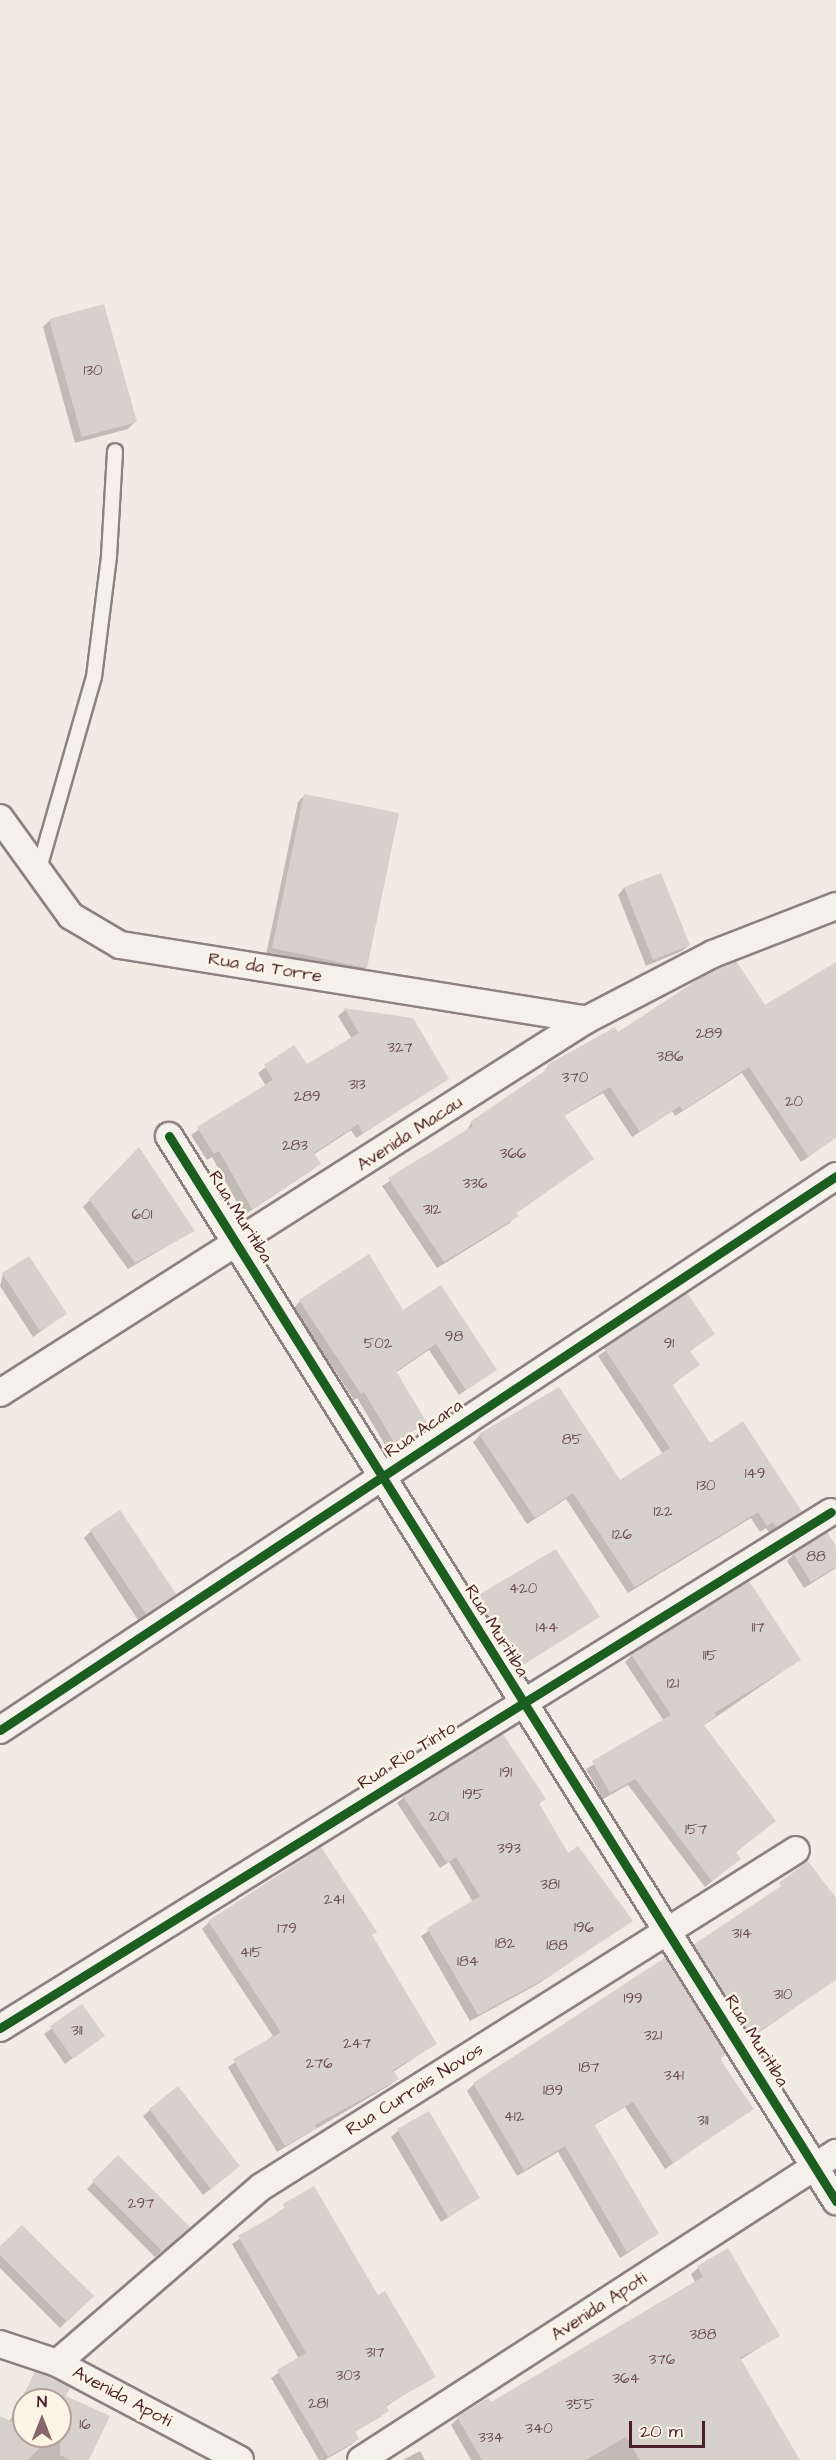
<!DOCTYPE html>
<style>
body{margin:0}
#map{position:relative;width:836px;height:2460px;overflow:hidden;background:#f0ebe3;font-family:"Architects Daughter",sans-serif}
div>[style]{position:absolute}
.shadow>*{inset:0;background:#0003}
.building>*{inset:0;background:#d7d1cc}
.roads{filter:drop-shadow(2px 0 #8d8281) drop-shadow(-2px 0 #8d8281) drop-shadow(0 2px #8d8281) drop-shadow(0 -2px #8d8281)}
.service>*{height:14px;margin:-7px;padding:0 7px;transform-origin:7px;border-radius:7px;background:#f4f1eb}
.minor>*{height:26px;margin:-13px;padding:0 13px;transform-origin:13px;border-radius:13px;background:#f4f1eb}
.cycleway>*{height:9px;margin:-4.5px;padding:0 4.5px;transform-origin:4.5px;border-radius:4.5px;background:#1b5e20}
span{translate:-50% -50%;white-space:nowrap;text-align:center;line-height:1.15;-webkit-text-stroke:5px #fcf5e5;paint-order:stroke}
.number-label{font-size:15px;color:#6d4c53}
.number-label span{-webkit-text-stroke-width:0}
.street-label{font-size:18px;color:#4a1f2b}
.north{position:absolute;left:12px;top:2388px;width:60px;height:60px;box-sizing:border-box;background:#fcf5e5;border:2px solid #b59f9b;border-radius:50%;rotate:0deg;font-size:16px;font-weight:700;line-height:24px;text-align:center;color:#4a1f2b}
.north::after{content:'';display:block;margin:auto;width:21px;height:27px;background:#84666b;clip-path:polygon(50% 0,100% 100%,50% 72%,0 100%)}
.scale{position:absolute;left:629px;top:2421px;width:76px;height:27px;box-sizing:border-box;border:3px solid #4a1f2b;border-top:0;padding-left:8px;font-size:18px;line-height:21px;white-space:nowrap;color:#4a1f2b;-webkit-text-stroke:4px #fcf5e5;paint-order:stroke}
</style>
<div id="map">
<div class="shadow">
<i style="clip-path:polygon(50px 320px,135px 422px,128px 429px,75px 443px,43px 327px)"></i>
<i style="clip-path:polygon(305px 795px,366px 967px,359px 974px,266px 955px,298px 802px)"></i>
<i style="clip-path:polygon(660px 875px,689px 945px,682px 951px,646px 966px,618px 895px,624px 888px)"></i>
<i style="clip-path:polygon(836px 964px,836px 1137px,801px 1162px,742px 1073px,675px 1116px,672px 1111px,632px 1137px,603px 1093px,563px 1116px,592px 1159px,515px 1214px,510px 1223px,437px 1268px,382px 1186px,466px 1132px,471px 1123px,542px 1075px,548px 1066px,614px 1029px,617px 1034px,765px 1007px)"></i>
<i style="clip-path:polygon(345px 1010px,412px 1019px,448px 1079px,356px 1138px,351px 1130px,313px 1155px,319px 1163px,312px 1170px,244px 1215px,212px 1157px,207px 1160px,191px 1135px,266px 1086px,258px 1073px,294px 1047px,306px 1066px,352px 1039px,338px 1016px)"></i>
<i style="clip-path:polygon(139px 1149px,193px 1231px,128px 1269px,83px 1207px)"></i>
<i style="clip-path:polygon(3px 1274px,65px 1314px,33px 1337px,0 1286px)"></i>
<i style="clip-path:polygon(687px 1295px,713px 1334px,689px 1352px,698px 1365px,671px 1386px,710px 1445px,800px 1512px,770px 1534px,766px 1528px,760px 1532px,751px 1518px,628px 1593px,566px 1499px,527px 1524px,473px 1442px,480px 1435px,620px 1482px,663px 1454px,598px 1356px)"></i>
<i style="clip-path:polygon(300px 1301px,403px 1312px,495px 1369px,459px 1395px,429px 1350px,395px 1373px,425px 1423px,387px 1448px,357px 1398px,354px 1400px,294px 1308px)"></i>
<i style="clip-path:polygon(91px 1531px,174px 1594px,138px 1620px,84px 1538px)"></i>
<i style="clip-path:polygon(836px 1549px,836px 1568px,804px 1588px,787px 1561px,794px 1554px)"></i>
<i style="clip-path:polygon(476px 1598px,598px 1617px,512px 1672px,469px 1605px)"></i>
<i style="clip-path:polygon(632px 1655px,799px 1660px,703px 1726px,774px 1821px,735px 1853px,739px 1859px,705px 1887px,628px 1785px,603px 1799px,586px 1769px,664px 1721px,625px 1662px)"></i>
<i style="clip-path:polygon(404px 1797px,544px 1799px,538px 1805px,568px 1855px,631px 1921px,538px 1984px,470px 2021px,421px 1936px,473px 1902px,449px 1862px,440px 1868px,397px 1803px)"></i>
<i style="clip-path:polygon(808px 1863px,836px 1901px,836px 1967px,831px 1982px,744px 2043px,688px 1953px,774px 1893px)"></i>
<i style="clip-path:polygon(209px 1922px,371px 1936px,435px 2044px,393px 2072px,397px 2079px,390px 2085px,277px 2152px,228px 2067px,273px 2036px,202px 1929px)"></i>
<i style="clip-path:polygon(82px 2006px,103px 2036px,65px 2064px,44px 2034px)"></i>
<i style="clip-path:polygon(720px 2059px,752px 2108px,665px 2169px,625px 2107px,594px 2125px,657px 2234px,620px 2258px,558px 2152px,517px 2176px,467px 2091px,474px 2084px)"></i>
<i style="clip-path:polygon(150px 2110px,231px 2173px,203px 2195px,143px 2116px)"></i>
<i style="clip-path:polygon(398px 2131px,478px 2198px,441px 2222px,391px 2137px)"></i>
<i style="clip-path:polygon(118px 2157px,181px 2234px,155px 2257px,87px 2189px)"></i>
<i style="clip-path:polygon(314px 2188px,377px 2297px,434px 2376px,385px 2407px,387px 2410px,380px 2417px,354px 2432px,357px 2439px,351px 2445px,325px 2460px,319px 2460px,271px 2378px,299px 2359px,232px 2244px)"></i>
<i style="clip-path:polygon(0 2249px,91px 2296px,60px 2328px,0 2268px)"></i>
<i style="clip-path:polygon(728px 2250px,778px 2336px,740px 2360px,798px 2460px,471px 2460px,451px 2425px,458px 2418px,490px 2404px,695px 2282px,691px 2274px,698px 2268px)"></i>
<i style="clip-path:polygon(evenodd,35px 2373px,64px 2396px,88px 2460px,0 2460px,0 2418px,9px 2422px,35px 2373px,24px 2400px,60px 2400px,60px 2436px,24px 2436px,24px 2400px)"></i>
<i style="clip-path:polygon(420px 2451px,425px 2460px,403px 2460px)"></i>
</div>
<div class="building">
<i style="clip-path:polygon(104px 304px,137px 422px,82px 437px,49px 319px)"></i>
<i style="clip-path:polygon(304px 794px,399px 813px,367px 968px,272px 948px)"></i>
<i style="clip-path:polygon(661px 873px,690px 945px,653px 960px,624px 887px)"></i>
<i style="clip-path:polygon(736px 961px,765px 1005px,836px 962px,836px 1138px,808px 1156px,749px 1067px,683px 1110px,680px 1106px,640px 1132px,610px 1087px,564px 1115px,594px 1159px,516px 1213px,519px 1216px,444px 1262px,388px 1178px,473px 1126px,470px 1122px,549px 1068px,547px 1065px,615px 1027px,618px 1032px,702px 977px)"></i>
<i style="clip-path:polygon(344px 1008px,413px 1018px,449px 1079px,363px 1133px,358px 1124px,314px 1153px,321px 1164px,252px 1209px,219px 1151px,214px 1154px,197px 1127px,273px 1080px,264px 1065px,294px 1045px,307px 1064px,359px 1033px)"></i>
<i style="clip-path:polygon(139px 1147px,195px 1231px,135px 1263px,89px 1199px)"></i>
<i style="clip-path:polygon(369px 1254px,403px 1310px,441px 1285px,497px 1370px,466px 1390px,436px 1344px,396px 1371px,427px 1423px,394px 1442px,364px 1392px,361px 1394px,299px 1300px)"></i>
<i style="clip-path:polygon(29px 1256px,67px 1314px,40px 1331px,2px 1273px)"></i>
<i style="clip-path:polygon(687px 1293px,715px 1334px,690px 1351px,700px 1365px,672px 1384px,710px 1443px,743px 1421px,802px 1512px,777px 1528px,773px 1522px,767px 1526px,758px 1512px,635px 1587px,573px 1493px,535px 1518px,479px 1434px,559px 1387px,620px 1480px,670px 1448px,604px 1348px)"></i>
<i style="clip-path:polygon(120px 1510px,176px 1594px,146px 1614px,90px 1530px)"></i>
<i style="clip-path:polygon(827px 1532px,836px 1546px,836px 1567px,811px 1582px,793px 1553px)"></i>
<i style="clip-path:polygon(556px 1549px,600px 1617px,519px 1667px,475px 1597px)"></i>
<i style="clip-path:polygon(749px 1581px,801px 1660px,714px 1713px,716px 1716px,704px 1725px,776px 1821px,736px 1852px,741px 1859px,712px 1881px,635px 1779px,610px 1793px,592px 1761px,671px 1715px,631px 1654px)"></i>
<i style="clip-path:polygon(503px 1734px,546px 1799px,539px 1803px,568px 1853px,578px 1846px,633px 1921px,546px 1978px,478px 2015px,427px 1928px,480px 1896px,456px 1857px,447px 1863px,403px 1796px)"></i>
<i style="clip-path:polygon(321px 1847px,377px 1932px,372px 1935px,437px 2044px,393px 2070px,399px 2079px,315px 2125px,317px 2128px,285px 2146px,233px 2059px,280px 2033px,279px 2029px,208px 1921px)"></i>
<i style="clip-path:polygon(808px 1861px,836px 1898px,836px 1980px,751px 2037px,693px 1945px,781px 1886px,779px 1883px)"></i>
<i style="clip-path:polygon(666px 1957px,726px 2054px,721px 2058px,723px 2064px,754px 2109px,673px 2163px,633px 2102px,594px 2124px,659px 2234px,627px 2252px,565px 2146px,524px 2170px,473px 2083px)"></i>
<i style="clip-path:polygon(82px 2004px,105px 2036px,73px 2059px,50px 2026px)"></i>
<i style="clip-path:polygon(178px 2086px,240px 2166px,211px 2189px,149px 2109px)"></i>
<i style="clip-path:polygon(429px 2111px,480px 2198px,448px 2217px,397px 2129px)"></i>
<i style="clip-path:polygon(118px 2155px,190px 2227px,163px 2252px,92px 2181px)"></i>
<i style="clip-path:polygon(314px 2186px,378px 2295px,385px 2291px,436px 2377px,386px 2405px,389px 2411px,355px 2431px,359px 2439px,328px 2457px,277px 2370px,306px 2353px,238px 2236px,285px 2209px,283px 2204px)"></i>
<i style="clip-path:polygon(22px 2225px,94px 2296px,67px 2322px,0 2255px,0 2246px)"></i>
<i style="clip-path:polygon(728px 2248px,780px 2336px,740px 2358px,800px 2460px,640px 2460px,626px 2437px,586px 2460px,482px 2460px,457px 2417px,488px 2398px,491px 2402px,703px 2277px,697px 2266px)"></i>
<i style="clip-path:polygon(35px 2371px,70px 2387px,66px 2396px,110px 2416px,89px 2460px,70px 2460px,60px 2455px,60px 2400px,24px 2400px,24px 2436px,50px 2436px,28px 2460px,0 2460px,0 2416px,12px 2422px)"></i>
</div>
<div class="roads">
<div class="service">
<i style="left:38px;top:872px;width:203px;rotate:-74deg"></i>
<i style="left:94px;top:677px;width:122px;rotate:-82.9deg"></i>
<i style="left:109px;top:556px;width:105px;rotate:-86.7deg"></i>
</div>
<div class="minor">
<i style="left:0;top:818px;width:121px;rotate:54.1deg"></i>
<i style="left:71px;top:916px;width:57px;rotate:30.6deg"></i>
<i style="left:120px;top:945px;width:472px;rotate:9.1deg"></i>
<i style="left:169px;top:1136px;width:1257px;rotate:57.94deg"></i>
<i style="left:0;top:1393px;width:695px;rotate:-32.48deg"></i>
<i style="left:586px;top:1020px;width:143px;rotate:-27.5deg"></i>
<i style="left:713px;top:954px;width:132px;rotate:-21.3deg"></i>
<i style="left:0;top:1730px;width:1003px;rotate:-33.53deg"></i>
<i style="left:0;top:2028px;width:978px;rotate:-31.84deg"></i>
<i style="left:0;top:2344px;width:60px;rotate:18.4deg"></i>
<i style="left:57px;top:2363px;width:207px;rotate:27.9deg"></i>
<i style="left:57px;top:2363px;width:269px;rotate:-40.8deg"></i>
<i style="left:261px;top:2187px;width:632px;rotate:-32.21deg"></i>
<i style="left:361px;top:2460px;width:566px;rotate:-32.88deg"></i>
</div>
</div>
<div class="cycleway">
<i style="left:169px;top:1136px;width:1257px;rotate:57.94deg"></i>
<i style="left:0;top:1730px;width:1003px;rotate:-33.53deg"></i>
<i style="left:0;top:2028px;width:978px;rotate:-31.84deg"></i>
</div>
<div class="number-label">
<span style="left:93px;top:371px">130</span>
<span style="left:709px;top:1034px">289</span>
<span style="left:400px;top:1048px">327</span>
<span style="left:670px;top:1057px">386</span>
<span style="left:575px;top:1078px">370</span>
<span style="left:357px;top:1085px">313</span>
<span style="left:307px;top:1097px">289</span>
<span style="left:794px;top:1102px">20</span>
<span style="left:295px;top:1146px">283</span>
<span style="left:513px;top:1154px">366</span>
<span style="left:475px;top:1184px">336</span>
<span style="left:432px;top:1210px">312</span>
<span style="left:142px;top:1215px">601</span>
<span style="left:454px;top:1337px">98</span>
<span style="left:378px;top:1344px">502</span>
<span style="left:669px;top:1344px">91</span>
<span style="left:572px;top:1440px">85</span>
<span style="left:755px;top:1474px">149</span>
<span style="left:706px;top:1486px">130</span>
<span style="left:663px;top:1512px">122</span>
<span style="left:622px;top:1535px">126</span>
<span style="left:816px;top:1557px">88</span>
<span style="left:523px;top:1589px">420</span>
<span style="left:547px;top:1628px">144</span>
<span style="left:758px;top:1628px">117</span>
<span style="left:710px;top:1656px">115</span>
<span style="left:673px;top:1684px">121</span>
<span style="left:506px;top:1773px">191</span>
<span style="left:473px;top:1795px">195</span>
<span style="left:439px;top:1817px">201</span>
<span style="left:696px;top:1830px">157</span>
<span style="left:509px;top:1849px">393</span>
<span style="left:550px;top:1885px">381</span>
<span style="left:334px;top:1900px">241</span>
<span style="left:584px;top:1928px">196</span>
<span style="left:287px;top:1929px">179</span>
<span style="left:742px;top:1934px">314</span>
<span style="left:505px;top:1944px">182</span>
<span style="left:557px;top:1946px">188</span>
<span style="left:251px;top:1953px">415</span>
<span style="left:468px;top:1962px">184</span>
<span style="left:783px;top:1995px">310</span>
<span style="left:633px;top:1999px">199</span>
<span style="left:77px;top:2031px">311</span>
<span style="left:653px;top:2036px">321</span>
<span style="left:357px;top:2044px">247</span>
<span style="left:319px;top:2064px">276</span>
<span style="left:589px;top:2068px">187</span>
<span style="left:674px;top:2076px">341</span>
<span style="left:553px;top:2091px">189</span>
<span style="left:514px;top:2117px">412</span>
<span style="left:703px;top:2121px">311</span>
<span style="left:141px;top:2204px">297</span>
<span style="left:703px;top:2335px">388</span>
<span style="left:375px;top:2353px">317</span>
<span style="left:662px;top:2360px">376</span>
<span style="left:348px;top:2376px">303</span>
<span style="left:626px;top:2379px">364</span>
<span style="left:318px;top:2404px">281</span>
<span style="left:580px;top:2405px">355</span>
<span style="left:85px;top:2425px">16</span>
<span style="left:539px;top:2429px">340</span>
<span style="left:491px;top:2438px">334</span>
</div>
<div class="street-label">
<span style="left:265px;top:968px;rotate:9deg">Rua da Torre</span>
<span style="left:410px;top:1134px;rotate:-33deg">Avenida Macau</span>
<span style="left:240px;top:1217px;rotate:58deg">Rua Muritiba</span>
<span style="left:424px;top:1429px;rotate:-34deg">Rua Acara</span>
<span style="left:496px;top:1631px;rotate:58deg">Rua Muritiba</span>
<span style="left:407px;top:1756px;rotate:-32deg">Rua Rio Tinto</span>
<span style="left:756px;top:2041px;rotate:58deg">Rua Muritiba</span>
<span style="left:415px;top:2090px;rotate:-32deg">Rua Currais Novos</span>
<span style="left:599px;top:2307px;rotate:-33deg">Avenida Apoti</span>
<span style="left:122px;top:2397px;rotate:28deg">Avenida Apoti</span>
</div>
<div class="north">N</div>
<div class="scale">20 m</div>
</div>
